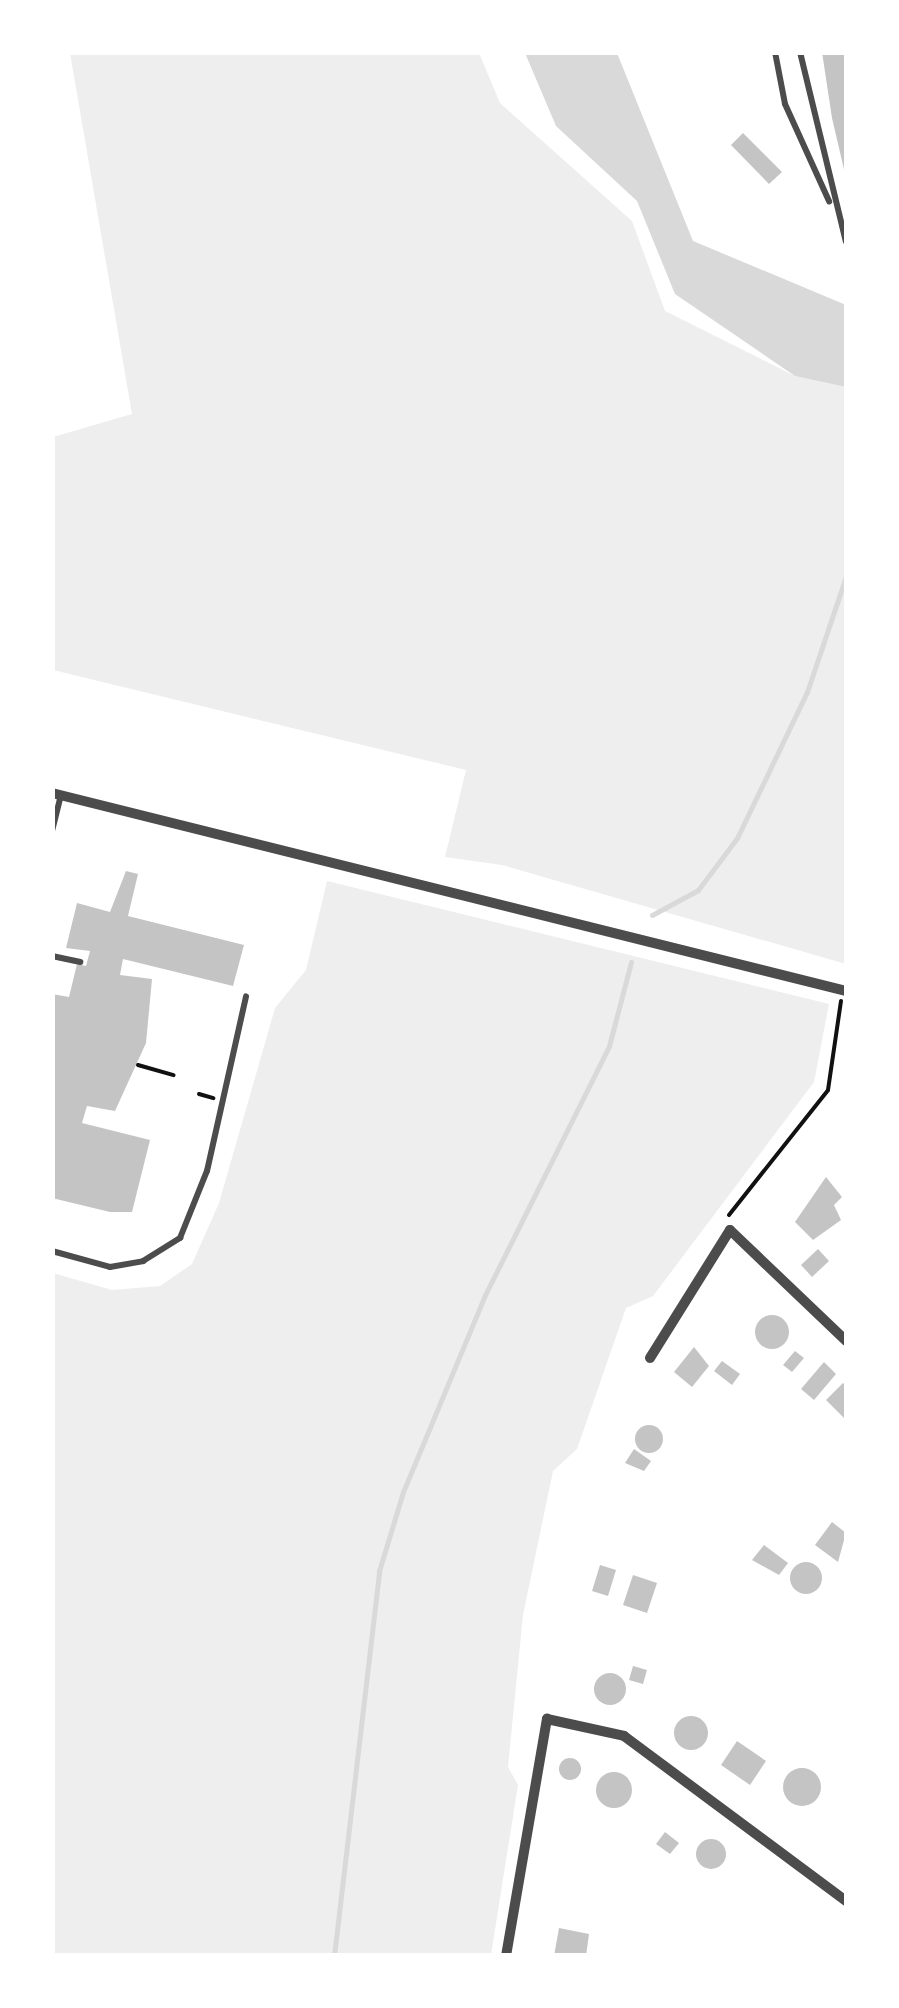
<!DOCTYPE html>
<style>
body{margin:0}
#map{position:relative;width:899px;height:2008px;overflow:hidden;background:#fff;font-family:"DejaVu Sans",sans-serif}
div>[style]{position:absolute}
.green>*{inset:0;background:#eee}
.water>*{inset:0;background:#d9d9d9}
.stream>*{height:5px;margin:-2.5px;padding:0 2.5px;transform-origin:2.5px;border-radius:2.5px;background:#d9d9d9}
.building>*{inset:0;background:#c4c4c4}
.round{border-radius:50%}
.path>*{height:4px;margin:-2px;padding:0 2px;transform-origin:2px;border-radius:2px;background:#111}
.service>*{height:6px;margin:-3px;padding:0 3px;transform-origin:3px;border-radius:3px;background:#4c4c4c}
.minor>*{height:10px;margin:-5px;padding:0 5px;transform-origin:5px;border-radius:5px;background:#4c4c4c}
span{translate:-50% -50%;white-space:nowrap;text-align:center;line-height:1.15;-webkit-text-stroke:8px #fff;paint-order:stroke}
.frame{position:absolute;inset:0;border:55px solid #fff;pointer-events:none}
</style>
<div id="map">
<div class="green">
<i style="clip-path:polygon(70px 53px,479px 53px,500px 103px,632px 221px,665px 311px,795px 376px,846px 387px,846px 964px,502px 865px,445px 857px,466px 770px,53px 670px,53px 437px,132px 414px)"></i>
<i style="clip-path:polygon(327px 881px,829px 1004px,814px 1082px,653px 1296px,626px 1308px,577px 1449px,553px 1471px,523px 1615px,508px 1767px,518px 1785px,491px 1955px,53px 1955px,53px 1273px,112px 1290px,160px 1286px,192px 1264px,219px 1203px,275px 1008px,306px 970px)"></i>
</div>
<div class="water">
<i style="clip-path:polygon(525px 53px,617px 53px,693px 241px,846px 305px,846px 387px,795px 376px,675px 294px,637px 201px,556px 126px)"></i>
</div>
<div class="stream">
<i style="left:652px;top:915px;width:52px;rotate:-28.5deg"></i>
<i style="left:698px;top:890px;width:65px;rotate:-53.1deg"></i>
<i style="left:737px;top:838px;width:162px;rotate:-64.4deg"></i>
<i style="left:807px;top:692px;width:122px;rotate:-71.4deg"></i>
<i style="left:334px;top:1956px;width:388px;rotate:-83.3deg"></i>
<i style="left:379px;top:1571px;width:83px;rotate:-73.1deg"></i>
<i style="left:403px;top:1492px;width:213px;rotate:-67.4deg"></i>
<i style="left:485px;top:1295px;width:278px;rotate:-63.5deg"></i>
<i style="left:609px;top:1046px;width:87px;rotate:-75.3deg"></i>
</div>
<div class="building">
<i style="clip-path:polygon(822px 52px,846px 52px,846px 178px,832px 118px)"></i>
<i style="clip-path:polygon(743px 133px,782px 172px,769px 184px,731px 145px)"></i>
<i style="clip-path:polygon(126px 871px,138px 874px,128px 916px,244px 945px,233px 986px,123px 959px,120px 975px,152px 979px,146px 1043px,115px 1111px,87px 1106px,82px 1123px,150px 1140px,132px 1212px,110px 1212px,52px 1198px,52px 994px,69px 997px,77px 964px,86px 966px,90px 951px,66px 948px,77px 903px,110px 912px)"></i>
<i style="clip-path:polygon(826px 1177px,842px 1197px,834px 1205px,841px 1220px,813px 1240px,795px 1222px)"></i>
<i style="clip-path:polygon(818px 1249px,829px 1261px,812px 1277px,801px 1265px)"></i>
<i class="round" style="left:755px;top:1315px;width:34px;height:34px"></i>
<i style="clip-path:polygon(694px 1347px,709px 1366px,692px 1387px,674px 1372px)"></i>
<i style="clip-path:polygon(795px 1351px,804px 1358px,792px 1372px,783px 1365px)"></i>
<i style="clip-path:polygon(722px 1361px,740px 1374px,732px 1385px,714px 1371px)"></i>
<i style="clip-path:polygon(824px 1362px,836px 1374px,814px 1400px,801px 1389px)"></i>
<i style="clip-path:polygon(843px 1383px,846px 1386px,846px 1420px,826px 1400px)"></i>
<i class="round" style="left:635px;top:1425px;width:28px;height:28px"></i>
<i style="clip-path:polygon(634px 1449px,651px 1461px,644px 1471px,625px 1463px)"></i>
<i style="clip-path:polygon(832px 1522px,846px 1533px,838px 1562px,815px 1545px)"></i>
<i style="clip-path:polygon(764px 1545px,788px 1563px,779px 1575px,752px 1560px)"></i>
<i class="round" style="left:790px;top:1562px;width:32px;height:32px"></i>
<i style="clip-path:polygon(600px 1565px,616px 1570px,608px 1596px,592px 1591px)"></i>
<i style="clip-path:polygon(633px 1575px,657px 1583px,647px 1613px,623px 1605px)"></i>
<i style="clip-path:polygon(633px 1666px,647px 1670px,643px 1684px,629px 1680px)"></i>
<i class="round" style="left:594px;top:1673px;width:32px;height:32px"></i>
<i class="round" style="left:674px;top:1716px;width:34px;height:34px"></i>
<i style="clip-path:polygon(737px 1741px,766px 1761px,750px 1785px,721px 1765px)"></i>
<i class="round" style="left:559px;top:1758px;width:22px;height:22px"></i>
<i class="round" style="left:783px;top:1768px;width:38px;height:38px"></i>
<i class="round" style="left:596px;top:1772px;width:36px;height:36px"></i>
<i style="clip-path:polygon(665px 1832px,679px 1843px,670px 1854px,656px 1844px)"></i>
<i class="round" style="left:696px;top:1839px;width:30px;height:30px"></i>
<i style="clip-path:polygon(559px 1928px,589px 1934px,586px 1956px,554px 1956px)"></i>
</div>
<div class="path">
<i style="left:138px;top:1065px;width:37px;rotate:16deg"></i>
<i style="left:199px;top:1094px;width:15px;rotate:16deg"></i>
<i style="left:729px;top:1215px;width:159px;rotate:-51.6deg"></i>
<i style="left:828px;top:1090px;width:90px;rotate:-81.7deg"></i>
</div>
<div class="service">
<i style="left:775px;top:52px;width:53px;rotate:79.1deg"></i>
<i style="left:785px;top:104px;width:107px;rotate:65.6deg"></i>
<i style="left:800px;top:52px;width:195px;rotate:76.4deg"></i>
<i style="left:52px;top:831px;width:36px;rotate:-76deg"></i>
<i style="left:52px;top:956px;width:29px;rotate:12deg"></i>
<i style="left:52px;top:1251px;width:60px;rotate:15.4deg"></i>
<i style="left:110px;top:1267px;width:34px;rotate:-10deg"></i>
<i style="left:143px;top:1261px;width:44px;rotate:-31.9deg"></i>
<i style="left:180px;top:1238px;width:72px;rotate:-68.1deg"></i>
<i style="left:207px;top:1171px;width:179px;rotate:-77.4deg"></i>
</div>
<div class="minor">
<i style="left:52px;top:793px;width:818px;rotate:14deg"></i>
<i style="left:650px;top:1358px;width:151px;rotate:-58deg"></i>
<i style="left:730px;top:1230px;width:161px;rotate:43.7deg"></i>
<i style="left:506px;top:1956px;width:241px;rotate:-80.2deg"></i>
<i style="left:547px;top:1719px;width:79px;rotate:12.4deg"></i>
<i style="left:624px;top:1736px;width:277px;rotate:36.6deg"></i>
</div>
<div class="frame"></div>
</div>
